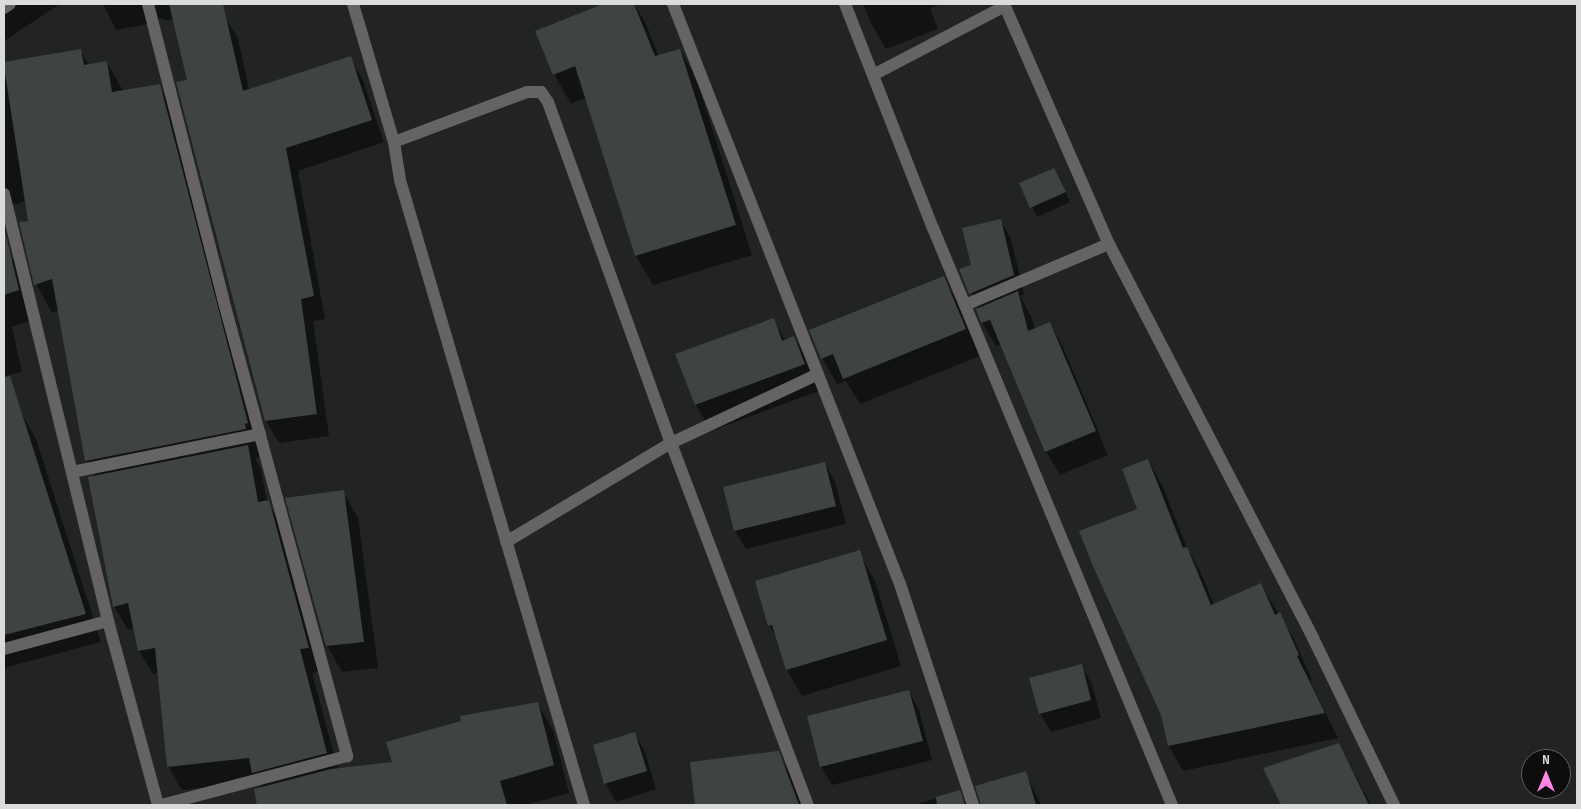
<!DOCTYPE html>
<style>
body{margin:0}
#map{position:relative;width:1581px;height:809px;overflow:hidden;background:#212421;font-family:"Sofia Sans Condensed",sans-serif}
div>[style]{position:absolute}
.shadow>*{inset:0;background:#0007}
.building>*{inset:0;background:#404440}
.street>*{height:12px;margin:-6px;padding:0 6px;transform-origin:6px;border-radius:6px;background:#666365}
span{translate:-50% -50%;white-space:nowrap;text-align:center;line-height:1.15;-webkit-text-stroke:5px #0c0d0c;paint-order:stroke}
.frame{position:absolute;inset:0;border:5px solid #dbdddb;pointer-events:none}
.north{position:absolute;left:1521px;top:749px;width:50px;height:50px;box-sizing:border-box;background:#0c0d0c;border:1px solid #5f605f;border-radius:50%;rotate:0deg;font-size:14px;font-weight:700;line-height:20px;text-align:center;color:#dbdddb}
.north::after{content:'';display:block;margin:auto;width:18px;height:22px;background:#fe86e1;clip-path:polygon(50% 0,100% 100%,50% 72%,0 100%)}
</style>
<div id="map">
<div class="shadow">
<i style="clip-path:polygon(4px 4px,60px 4px,4px 41px)"></i>
<i style="clip-path:polygon(103px 4px,221px 4px,224px 16px,238px 38px,249px 90px,350px 58px,363px 80px,384px 142px,298px 171px,325px 319px,313px 321px,329px 436px,279px 443px,266px 421px,174px 19px,167px 20px,160px 18px,153px 23px,116px 30px)"></i>
<i style="clip-path:polygon(606px 4px,634px 4px,646px 24px,659px 57px,680px 50px,697px 80px,752px 255px,653px 285px,636px 256px,586px 98px,571px 104px,554px 74px,536px 32px)"></i>
<i style="clip-path:polygon(863px 4px,942px 4px,930px 8px,938px 29px,886px 49px,871px 23px)"></i>
<i style="clip-path:polygon(81px 51px,89px 65px,107px 62px,123px 91px,159px 86px,176px 114px,261px 457px,255px 458px,261px 470px,267px 502px,282px 525px,322px 671px,312px 673px,338px 769px,393px 763px,537px 703px,553px 730px,569px 793px,525px 805px,258px 805px,256px 790px,262px 788px,259px 782px,182px 790px,168px 766px,159px 673px,153px 674px,139px 651px,135px 628px,128px 630px,114px 606px,96px 477px,86px 461px,59px 310px,52px 313px,36px 284px,157px 204px,27px 201px,4px 207px,4px 73px)"></i>
<i style="clip-path:polygon(1059px 178px,1070px 202px,1037px 217px,1021px 184px)"></i>
<i style="clip-path:polygon(1000px 220px,1011px 239px,1024px 294px,1020px 296px,1031px 316px,1035px 329px,1050px 323px,1063px 347px,1108px 455px,1060px 475px,1046px 451px,1001px 344px,996px 346px,982px 323px,977px 310px,979px 309px,961px 270px,973px 265px)"></i>
<i style="clip-path:polygon(10px 255px,26px 283px,35px 319px,12px 327px,22px 372px,5px 376px,13px 413px,20px 411px,36px 439px,101px 642px,4px 668px,4px 257px)"></i>
<i style="clip-path:polygon(943px 277px,958px 303px,980px 356px,860px 404px,846px 381px,837px 384px,822px 358px)"></i>
<i style="clip-path:polygon(773px 319px,785px 341px,794px 337px,809px 364px,819px 391px,711px 431px,696px 405px,677px 355px)"></i>
<i style="clip-path:polygon(1148px 460px,1162px 485px,1187px 548px,1201px 573px,1214px 605px,1260px 584px,1294px 639px,1312px 680px,1310px 681px,1338px 738px,1183px 771px,1169px 746px,1162px 715px,1139px 509px)"></i>
<i style="clip-path:polygon(825px 463px,835px 482px,846px 524px,746px 549px,735px 531px,725px 488px)"></i>
<i style="clip-path:polygon(343px 492px,358px 518px,378px 668px,342px 672px,327px 646px)"></i>
<i style="clip-path:polygon(860px 555px,875px 581px,901px 666px,802px 696px,787px 670px,779px 642px,769px 625px)"></i>
<i style="clip-path:polygon(1081px 666px,1092px 684px,1101px 718px,1051px 732px,1040px 713px)"></i>
<i style="clip-path:polygon(909px 692px,919px 710px,932px 760px,832px 785px,821px 767px)"></i>
<i style="clip-path:polygon(635px 734px,645px 752px,656px 789px,616px 802px,605px 783px)"></i>
<i style="clip-path:polygon(1339px 744px,1371px 805px,1283px 805px,1265px 769px)"></i>
<i style="clip-path:polygon(778px 753px,792px 777px,803px 805px,700px 805px,695px 796px)"></i>
<i style="clip-path:polygon(1025px 773px,1041px 805px,982px 805px,977px 787px)"></i>
<i style="clip-path:polygon(959px 792px,967px 805px,918px 805px,917px 804px)"></i>
</div>
<div class="building">
<i style="clip-path:polygon(169px 4px,223px 4px,243px 91px,351px 56px,372px 120px,286px 148px,314px 296px,301px 299px,317px 414px,265px 421px,176px 82px,187px 80px)"></i>
<i style="clip-path:polygon(603px 4px,634px 4px,655px 56px,680px 49px,736px 225px,635px 256px,575px 66px,553px 75px,535px 31px)"></i>
<i style="clip-path:polygon(81px 49px,84px 65px,107px 61px,112px 92px,160px 84px,248px 423px,245px 424px,246px 429px,85px 461px,52px 279px,34px 285px,19px 222px,28px 221px,4px 67px,4px 62px)"></i>
<i style="clip-path:polygon(1054px 168px,1066px 192px,1030px 208px,1019px 183px)"></i>
<i style="clip-path:polygon(1001px 219px,1014px 275px,969px 294px,959px 269px,971px 265px,962px 228px)"></i>
<i style="clip-path:polygon(4px 227px,19px 290px,4px 295px)"></i>
<i style="clip-path:polygon(944px 276px,966px 329px,843px 379px,833px 354px,821px 359px,809px 330px)"></i>
<i style="clip-path:polygon(1018px 291px,1028px 331px,1050px 322px,1096px 431px,1045px 452px,990px 320px,981px 323px,976px 309px)"></i>
<i style="clip-path:polygon(774px 318px,782px 341px,794px 336px,805px 364px,695px 405px,675px 354px)"></i>
<i style="clip-path:polygon(10px 376px,86px 614px,4px 635px,4px 377px)"></i>
<i style="clip-path:polygon(248px 445px,258px 502px,269px 500px,309px 648px,300px 649px,327px 753px,252px 773px,249px 758px,167px 767px,155px 648px,138px 651px,128px 603px,113px 607px,88px 477px)"></i>
<i style="clip-path:polygon(1148px 459px,1183px 548px,1187px 547px,1211px 605px,1261px 583px,1275px 615px,1280px 612px,1299px 655px,1297px 656px,1325px 713px,1168px 746px,1161px 715px,1092px 564px,1079px 531px,1137px 509px,1122px 469px)"></i>
<i style="clip-path:polygon(825px 462px,836px 506px,734px 531px,723px 487px)"></i>
<i style="clip-path:polygon(344px 490px,364px 642px,326px 646px,285px 498px)"></i>
<i style="clip-path:polygon(860px 550px,887px 640px,786px 670px,772px 625px,768px 626px,755px 581px)"></i>
<i style="clip-path:polygon(1082px 664px,1091px 700px,1039px 714px,1029px 678px)"></i>
<i style="clip-path:polygon(909px 690px,923px 741px,820px 767px,807px 716px)"></i>
<i style="clip-path:polygon(538px 702px,554px 765px,500px 781px,507px 805px,257px 805px,254px 789px,331px 769px,392px 762px,386px 742px,461px 721px,460px 716px)"></i>
<i style="clip-path:polygon(635px 732px,647px 771px,604px 784px,593px 745px)"></i>
<i style="clip-path:polygon(1339px 743px,1369px 805px,1281px 805px,1263px 768px)"></i>
<i style="clip-path:polygon(779px 751px,799px 805px,695px 805px,690px 762px)"></i>
<i style="clip-path:polygon(1026px 771px,1036px 805px,981px 805px,975px 786px)"></i>
<i style="clip-path:polygon(960px 790px,965px 805px,937px 805px,936px 797px)"></i>
</div>
<div class="street">
<i style="left:148px;top:4px;width:304px;rotate:75.7deg"></i>
<i style="left:223px;top:299px;width:474px;rotate:74.8deg"></i>
<i style="left:347px;top:756px;width:191px;rotate:165.2deg"></i>
<i style="left:353px;top:4px;width:144px;rotate:73.5deg"></i>
<i style="left:394px;top:142px;width:38px;rotate:81deg"></i>
<i style="left:400px;top:180px;width:652px;rotate:73.6deg"></i>
<i style="left:673px;top:4px;width:623px;rotate:68.63deg"></i>
<i style="left:900px;top:584px;width:233px;rotate:71.7deg"></i>
<i style="left:845px;top:4px;width:241px;rotate:68.6deg"></i>
<i style="left:933px;top:228px;width:625px;rotate:67.5deg"></i>
<i style="left:1004px;top:4px;width:262px;rotate:66.4deg"></i>
<i style="left:4px;top:8px;width:7px;rotate:-34deg"></i>
<i style="left:873px;top:75px;width:149px;rotate:-27.6deg"></i>
<i style="left:394px;top:142px;width:142px;rotate:-20.6deg"></i>
<i style="left:527px;top:92px;width:14px"></i>
<i style="left:541px;top:92px;width:12px;rotate:55deg"></i>
<i style="left:548px;top:102px;width:363px;rotate:70.2deg"></i>
<i style="left:671px;top:443px;width:387px;rotate:69.3deg"></i>
<i style="left:4px;top:194px;width:439px;rotate:76.3deg"></i>
<i style="left:108px;top:621px;width:191px;rotate:74.8deg"></i>
<i style="left:965px;top:305px;width:156px;rotate:-23deg"></i>
<i style="left:1109px;top:244px;width:444px;rotate:62.6deg"></i>
<i style="left:1313px;top:638px;width:186px;rotate:64.1deg"></i>
<i style="left:72px;top:472px;width:192px;rotate:-11.4deg"></i>
<i style="left:506px;top:542px;width:192px;rotate:-31deg"></i>
<i style="left:671px;top:443px;width:162px;rotate:-25.1deg"></i>
<i style="left:4px;top:649px;width:108px;rotate:-15.1deg"></i>
</div>
<div class="frame"></div>
<div class="north">N</div>
</div>
